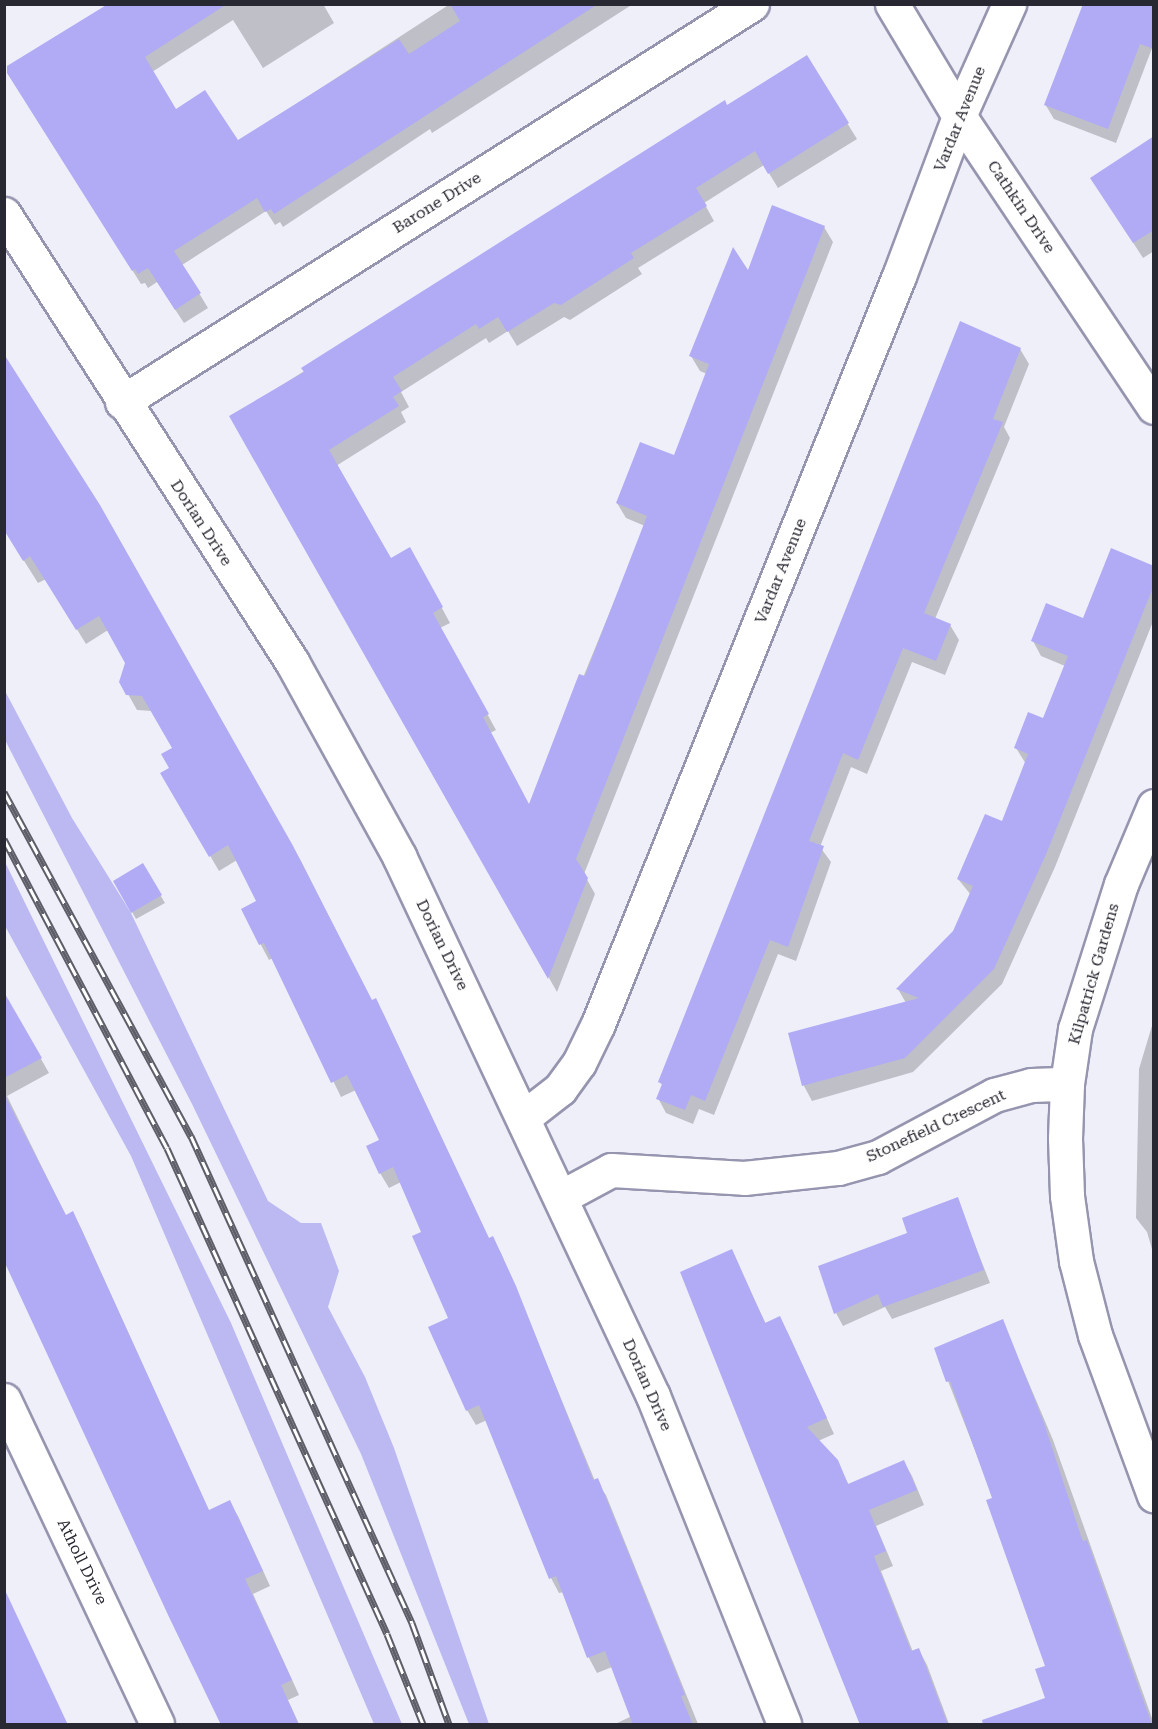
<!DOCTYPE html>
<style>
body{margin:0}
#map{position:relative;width:1158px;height:1729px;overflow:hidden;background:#efeffa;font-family:"Roboto Serif",serif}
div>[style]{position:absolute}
.green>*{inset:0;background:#bcb9f2}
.shadow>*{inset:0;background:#0003}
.building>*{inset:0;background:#b1abf5}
.roads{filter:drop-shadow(2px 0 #9695af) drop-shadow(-2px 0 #9695af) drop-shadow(0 2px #9695af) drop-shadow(0 -2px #9695af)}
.minor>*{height:33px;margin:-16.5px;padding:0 16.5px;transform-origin:16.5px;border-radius:16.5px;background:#fff}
.rail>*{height:7px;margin-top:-3.5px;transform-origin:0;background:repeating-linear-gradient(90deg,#fff 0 14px,#5e5e69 0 28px);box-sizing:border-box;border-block:2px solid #5e5e69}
span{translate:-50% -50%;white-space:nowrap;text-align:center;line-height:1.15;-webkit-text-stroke:5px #fff;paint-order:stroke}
.street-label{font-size:16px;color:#282832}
.frame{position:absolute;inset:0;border:6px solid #282832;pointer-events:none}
</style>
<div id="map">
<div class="green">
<i style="clip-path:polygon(4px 689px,72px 818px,131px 913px,268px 1201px,301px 1223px,321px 1223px,339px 1271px,328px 1307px,365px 1377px,394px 1448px,489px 1724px,469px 1724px,361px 1454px,192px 1104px,5px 740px)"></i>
<i style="clip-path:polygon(4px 860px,231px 1323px,402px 1724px,374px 1724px,131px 1156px,5px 926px)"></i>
</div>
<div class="shadow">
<i style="clip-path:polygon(110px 4px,323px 4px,334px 23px,263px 68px,233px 20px,152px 72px,175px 111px,238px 142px,450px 4px,633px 4px,432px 133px,430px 129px,283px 227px,280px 222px,275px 225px,266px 211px,182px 265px,208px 308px,184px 323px,157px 282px,148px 288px,145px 283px,141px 284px,18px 88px)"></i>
<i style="clip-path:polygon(1085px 4px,1154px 43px,1116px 143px,1054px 119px,1045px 104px)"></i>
<i style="clip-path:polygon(806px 57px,857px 139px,778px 188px,764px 165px,704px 203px,714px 221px,638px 268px,642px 274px,570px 320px,564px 317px,517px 346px,508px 331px,489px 343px,486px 338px,401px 392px,409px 407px,401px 412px,406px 422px,336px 466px,390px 560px,418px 564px,450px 623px,440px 628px,496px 730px,490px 733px,530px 807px,645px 526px,626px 518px,617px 503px,675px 457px,707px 374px,700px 371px,691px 356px,748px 273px,824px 227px,833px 242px,584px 874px,595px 894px,557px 992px,231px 417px)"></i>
<i style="clip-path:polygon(1154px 181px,1154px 251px,1143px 258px,1101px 193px)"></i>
<i style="clip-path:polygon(961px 323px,1020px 349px,1029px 364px,1004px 427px,1010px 438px,935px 619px,950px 625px,959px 640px,945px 675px,912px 662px,867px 774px,851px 767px,820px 847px,831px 862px,796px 961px,778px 954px,714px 1115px,699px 1109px,693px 1124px,666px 1113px,658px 1098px,663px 1086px,660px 1082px)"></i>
<i style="clip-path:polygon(98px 506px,301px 861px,372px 1002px,376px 1000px,384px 1015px,489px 1239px,492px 1238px,501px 1253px,595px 1481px,606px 1495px,698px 1724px,615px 1724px,632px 1716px,612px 1667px,597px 1673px,589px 1658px,564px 1592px,559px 1593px,551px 1578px,487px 1420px,476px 1425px,467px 1410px,450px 1319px,423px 1233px,401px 1182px,389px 1188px,380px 1173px,381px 1141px,356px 1090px,341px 1097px,273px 958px,269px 960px,261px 945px,243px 909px,258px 901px,237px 860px,219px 871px,162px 773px,171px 769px,174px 748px,152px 711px,137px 710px,128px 694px,127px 663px,108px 630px,86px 644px,46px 579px,38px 583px,4px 529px)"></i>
<i style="clip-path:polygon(1154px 567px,1154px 619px,1055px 867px,1002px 984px,913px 1072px,812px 1101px,804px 1086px,790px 1034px,906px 1003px,898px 989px,955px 932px,971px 895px,958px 879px,1003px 823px,1026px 764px,1016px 748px,1043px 720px,1065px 666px,1041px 656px,1033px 641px,1084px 620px)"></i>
<i style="clip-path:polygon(143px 866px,165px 903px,136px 919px,115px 882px)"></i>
<i style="clip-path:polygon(1154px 1019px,1154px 1256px,1147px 1232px,1136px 1218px,1139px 1069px)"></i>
<i style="clip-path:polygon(21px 1024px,49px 1073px,7px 1096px,66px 1216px,73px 1213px,81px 1228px,209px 1511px,229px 1502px,238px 1516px,270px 1586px,253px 1594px,299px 1695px,288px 1700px,299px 1724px,222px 1724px,4px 1260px,4px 1033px)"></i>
<i style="clip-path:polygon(957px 1199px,990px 1283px,892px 1319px,885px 1307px,843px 1326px,836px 1313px,909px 1234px)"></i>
<i style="clip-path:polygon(731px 1251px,766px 1324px,779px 1318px,788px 1333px,834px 1434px,818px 1441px,836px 1461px,849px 1485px,904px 1462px,912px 1476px,924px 1505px,876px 1526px,893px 1566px,881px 1571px,913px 1652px,919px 1650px,927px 1665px,949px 1724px,860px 1724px)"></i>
<i style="clip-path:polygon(1002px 1320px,1053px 1440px,1154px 1724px,1056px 1724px,1047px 1667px,994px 1499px,948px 1381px)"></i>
</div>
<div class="building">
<i style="clip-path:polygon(108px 4px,227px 4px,145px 57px,176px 109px,205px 90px,238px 140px,399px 39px,409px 54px,460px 21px,450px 4px,598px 4px,274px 214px,271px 209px,265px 212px,257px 198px,174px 251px,201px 293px,175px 310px,148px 268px,138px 274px,135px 269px,132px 271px,7px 73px,7px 66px)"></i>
<i style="clip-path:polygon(1083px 4px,1154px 4px,1154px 49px,1140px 44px,1108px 129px,1044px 105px)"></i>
<i style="clip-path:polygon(807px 55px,849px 123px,768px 174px,755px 151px,696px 188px,707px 206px,631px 253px,634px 258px,561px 305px,554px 303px,507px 332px,498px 317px,479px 329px,476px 324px,393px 377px,402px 391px,393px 397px,399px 406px,329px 450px,391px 558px,410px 547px,443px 607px,433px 613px,489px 714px,483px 717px,529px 804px,579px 674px,585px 676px,647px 516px,616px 503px,640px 442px,674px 455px,709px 364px,689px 356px,733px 247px,748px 270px,772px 205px,825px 226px,576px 859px,588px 878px,548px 979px,229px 416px,304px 372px,301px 368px,679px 129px,725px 100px,727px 105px)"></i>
<i style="clip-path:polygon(1154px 136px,1154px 230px,1133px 243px,1090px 178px)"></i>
<i style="clip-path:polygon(960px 321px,1021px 348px,993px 419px,1003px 422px,924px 613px,951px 624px,936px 661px,903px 648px,858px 760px,843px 753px,809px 841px,824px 846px,788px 947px,770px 940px,705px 1101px,691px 1095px,685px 1110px,656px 1099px,662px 1084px,658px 1082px)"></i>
<i style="clip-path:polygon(4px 354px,100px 505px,292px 844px,372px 1000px,376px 998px,489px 1238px,493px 1236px,516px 1286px,593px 1480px,598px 1478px,632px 1562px,685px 1695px,681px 1696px,693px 1725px,633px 1725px,605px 1651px,587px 1658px,556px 1576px,549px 1579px,479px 1405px,466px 1411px,428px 1327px,448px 1318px,412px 1236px,421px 1232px,393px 1167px,379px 1174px,366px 1146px,379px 1140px,347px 1075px,331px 1083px,264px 943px,259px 945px,241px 909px,256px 901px,228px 845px,209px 857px,160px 773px,169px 768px,161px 754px,172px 748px,142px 696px,126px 695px,119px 682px,125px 663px,99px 616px,76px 630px,30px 556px,23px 561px,4px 530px)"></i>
<i style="clip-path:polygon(1111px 548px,1154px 566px,1154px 585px,1047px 852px,994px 969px,905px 1058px,802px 1086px,788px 1033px,919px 998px,896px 989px,953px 931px,973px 886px,957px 879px,985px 814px,1002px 821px,1028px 754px,1014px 748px,1028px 712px,1043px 718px,1068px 656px,1031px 641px,1046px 603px,1083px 618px)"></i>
<i style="clip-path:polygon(143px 863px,162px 895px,131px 913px,113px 881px)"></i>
<i style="clip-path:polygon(4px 992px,42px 1058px,4px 1078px)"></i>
<i style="clip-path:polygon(4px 1094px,66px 1215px,73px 1211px,209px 1510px,230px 1500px,263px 1571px,245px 1579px,292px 1680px,281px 1685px,299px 1725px,221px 1725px,169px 1617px,4px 1261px)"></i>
<i style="clip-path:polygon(958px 1197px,984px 1270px,883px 1307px,878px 1294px,834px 1314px,818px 1266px,907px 1233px,902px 1218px)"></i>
<i style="clip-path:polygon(732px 1249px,765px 1323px,780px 1316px,827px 1418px,807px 1427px,838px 1460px,848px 1484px,904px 1460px,917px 1490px,869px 1510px,886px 1551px,874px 1556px,911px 1651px,919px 1648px,948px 1725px,860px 1725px,680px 1272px)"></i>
<i style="clip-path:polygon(1003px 1319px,1044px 1423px,1081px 1536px,1083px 1541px,1087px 1540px,1152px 1725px,983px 1725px,982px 1720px,1045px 1698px,1035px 1669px,1045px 1666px,986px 1500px,992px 1498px,950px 1381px,946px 1382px,934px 1348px)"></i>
<i style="clip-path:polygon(4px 1588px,68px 1725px,4px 1725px)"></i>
</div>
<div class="roads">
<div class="minor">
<i style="left:892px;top:4px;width:131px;rotate:59.1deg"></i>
<i style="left:959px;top:116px;width:350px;rotate:56.2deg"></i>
<i style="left:4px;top:214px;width:533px;rotate:57.26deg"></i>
<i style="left:292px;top:662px;width:222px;rotate:61.1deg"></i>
<i style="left:399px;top:856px;width:597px;rotate:64.81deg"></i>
<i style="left:653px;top:1396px;width:353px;rotate:68.2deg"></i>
<i style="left:122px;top:402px;width:745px;rotate:-32.28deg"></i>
<i style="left:1154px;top:806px;width:85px;rotate:112.9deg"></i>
<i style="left:1121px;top:884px;width:152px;rotate:107.6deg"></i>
<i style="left:1075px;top:1029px;width:56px;rotate:98.3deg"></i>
<i style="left:1067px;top:1084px;width:54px;rotate:92.1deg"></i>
<i style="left:1065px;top:1138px;width:58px;rotate:88deg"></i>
<i style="left:1067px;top:1196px;width:66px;rotate:82.1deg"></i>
<i style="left:1076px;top:1261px;width:76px;rotate:75.6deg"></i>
<i style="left:1095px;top:1335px;width:171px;rotate:69.8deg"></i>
<i style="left:524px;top:1117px;width:46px;rotate:-37.9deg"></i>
<i style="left:560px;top:1089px;width:32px;rotate:-54deg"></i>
<i style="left:579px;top:1063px;width:43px;rotate:-64deg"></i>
<i style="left:598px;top:1024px;width:806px;rotate:-68.08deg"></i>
<i style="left:899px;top:276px;width:171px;rotate:-69.4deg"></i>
<i style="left:959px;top:116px;width:123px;rotate:-65.9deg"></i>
<i style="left:561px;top:1197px;width:57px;rotate:-28.4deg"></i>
<i style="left:611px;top:1170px;width:133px;rotate:3.4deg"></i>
<i style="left:744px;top:1178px;width:95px;rotate:-6.1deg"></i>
<i style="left:838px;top:1168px;width:41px;rotate:-15.4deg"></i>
<i style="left:878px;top:1157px;width:132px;rotate:-28.1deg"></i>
<i style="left:994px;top:1095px;width:38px;rotate:-15deg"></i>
<i style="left:1031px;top:1085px;width:36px;rotate:-2deg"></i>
<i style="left:4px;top:1400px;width:358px;rotate:64.7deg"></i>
</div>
</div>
<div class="rail">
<i style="left:4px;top:792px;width:392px;rotate:61.5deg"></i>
<i style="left:191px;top:1136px;width:535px;rotate:65.59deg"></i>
<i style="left:412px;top:1623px;width:108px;rotate:69.9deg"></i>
<i style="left:4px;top:839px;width:349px;rotate:62.2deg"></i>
<i style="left:167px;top:1148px;width:533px;rotate:65.64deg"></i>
<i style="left:387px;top:1634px;width:97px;rotate:68.2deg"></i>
</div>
<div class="street-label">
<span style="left:960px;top:119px;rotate:-68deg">Vardar Avenue</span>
<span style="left:437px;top:203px;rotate:-32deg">Barone Drive</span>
<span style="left:1021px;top:207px;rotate:56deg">Cathkin Drive</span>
<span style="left:201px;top:523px;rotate:57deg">Dorian Drive</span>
<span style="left:781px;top:571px;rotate:-68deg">Vardar Avenue</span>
<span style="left:442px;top:945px;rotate:64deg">Dorian Drive</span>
<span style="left:1094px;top:974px;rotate:-74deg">Kilpatrick Gardens</span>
<span style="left:936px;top:1126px;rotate:-25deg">Stonefield Crescent</span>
<span style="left:647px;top:1385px;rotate:66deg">Dorian Drive</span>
<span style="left:82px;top:1562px;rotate:64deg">Atholl Drive</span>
</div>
<div class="frame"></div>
</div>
